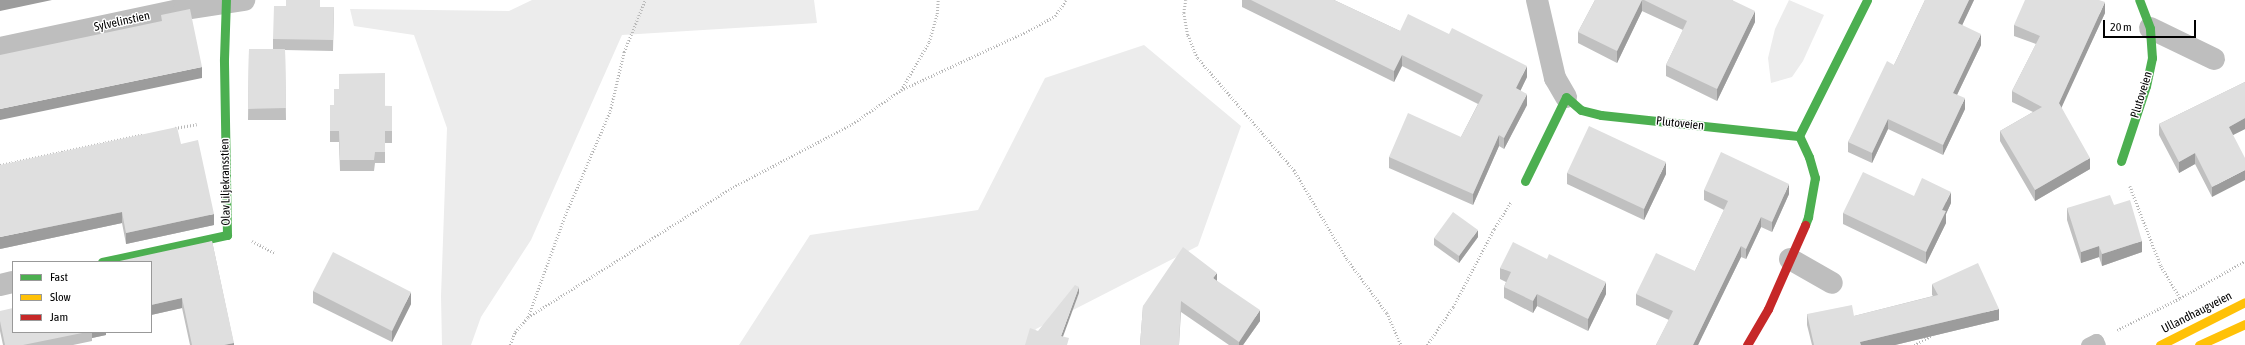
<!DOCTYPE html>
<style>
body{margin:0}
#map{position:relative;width:2245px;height:345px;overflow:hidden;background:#fff;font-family:"Asap Condensed",sans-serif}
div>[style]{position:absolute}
.green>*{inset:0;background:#ececec}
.path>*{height:2.5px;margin-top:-1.25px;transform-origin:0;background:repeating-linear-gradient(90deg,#b9b9b9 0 1px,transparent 0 3px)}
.lane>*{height:15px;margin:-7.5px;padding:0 7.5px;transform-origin:7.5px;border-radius:7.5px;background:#bebebe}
.street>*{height:22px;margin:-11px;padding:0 11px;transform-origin:11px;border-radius:11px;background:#bebebe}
.fast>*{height:9px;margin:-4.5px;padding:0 4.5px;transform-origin:4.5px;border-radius:4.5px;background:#4caf50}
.slow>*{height:9px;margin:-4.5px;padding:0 4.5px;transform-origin:4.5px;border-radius:4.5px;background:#ffc107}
.jam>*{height:9px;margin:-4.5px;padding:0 4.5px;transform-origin:4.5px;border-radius:4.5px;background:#c62828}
.wall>*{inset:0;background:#c0c0c0}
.shaded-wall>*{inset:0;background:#9c9c9c}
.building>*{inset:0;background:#dfdfdf}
span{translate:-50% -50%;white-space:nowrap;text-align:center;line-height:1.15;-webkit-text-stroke:3px #fff;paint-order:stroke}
.street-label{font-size:12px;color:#000}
.legend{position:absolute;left:12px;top:261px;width:140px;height:72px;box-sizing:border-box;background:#fff;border:1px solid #999;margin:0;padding:5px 7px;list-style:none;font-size:12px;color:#000}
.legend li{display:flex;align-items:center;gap:8px;height:20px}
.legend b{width:20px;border:1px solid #999}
.scale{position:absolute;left:2103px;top:20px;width:93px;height:18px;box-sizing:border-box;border:2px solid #000;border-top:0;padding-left:5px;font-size:12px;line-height:14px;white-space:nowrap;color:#000;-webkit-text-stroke:3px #fff;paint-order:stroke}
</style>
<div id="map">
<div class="green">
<i style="clip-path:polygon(532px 0,814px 0,817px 23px,622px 35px,531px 240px,481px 317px,471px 345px,442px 345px,441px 296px,447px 128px,414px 35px,354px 26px,350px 9px,509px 11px)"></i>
<i style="clip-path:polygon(1789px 0,1824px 15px,1803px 61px,1792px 77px,1771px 83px,1768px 58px,1775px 29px)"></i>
<i style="clip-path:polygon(1144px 45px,1241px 126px,1198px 246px,1036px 329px,1027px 345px,739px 345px,810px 235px,978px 210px,1045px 78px)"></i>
</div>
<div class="path">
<i style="left:1186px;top:0;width:13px;rotate:99deg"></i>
<i style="left:1184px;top:13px;width:22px;rotate:80deg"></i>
<i style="left:1188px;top:35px;width:25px;rotate:67deg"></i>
<i style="left:1198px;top:58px;width:148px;rotate:49.4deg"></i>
<i style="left:1294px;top:170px;width:104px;rotate:59.2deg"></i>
<i style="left:1347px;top:259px;width:67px;rotate:53.5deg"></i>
<i style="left:1387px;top:313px;width:35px;rotate:66deg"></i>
<i style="left:901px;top:90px;width:56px;rotate:-59.7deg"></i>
<i style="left:929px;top:42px;width:29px;rotate:-74deg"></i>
<i style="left:937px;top:14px;width:14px;rotate:-86deg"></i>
<i style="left:175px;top:128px;width:22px;rotate:-10deg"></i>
<i style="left:0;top:165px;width:147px;rotate:-12.1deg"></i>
<i style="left:2130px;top:186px;width:86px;rotate:68.8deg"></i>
<i style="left:2161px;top:266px;width:37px;rotate:59deg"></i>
<i style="left:252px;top:241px;width:26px;rotate:28deg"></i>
<i style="left:528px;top:317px;width:243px;rotate:-32.4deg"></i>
<i style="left:733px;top:187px;width:135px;rotate:-27.9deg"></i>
<i style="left:852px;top:124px;width:60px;rotate:-34.8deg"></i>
<i style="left:901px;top:90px;width:138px;rotate:-24.9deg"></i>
<i style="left:1026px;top:32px;width:33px;rotate:-29deg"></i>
<i style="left:1055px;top:16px;width:19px;rotate:-55deg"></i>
<i style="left:2117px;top:330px;width:71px;rotate:-26.9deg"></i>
<i style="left:2180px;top:298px;width:75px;rotate:-29.6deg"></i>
<i style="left:510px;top:345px;width:14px;rotate:-69deg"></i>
<i style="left:515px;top:332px;width:20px;rotate:-49deg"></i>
<i style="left:528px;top:317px;width:105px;rotate:-70deg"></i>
<i style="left:564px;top:218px;width:116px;rotate:-66.7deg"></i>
<i style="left:610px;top:111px;width:61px;rotate:-76.7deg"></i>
<i style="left:624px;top:52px;width:56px;rotate:-68deg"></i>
<i style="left:1427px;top:345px;width:46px;rotate:-55.6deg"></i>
<i style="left:1453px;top:307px;width:88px;rotate:-62.3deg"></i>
<i style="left:1494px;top:229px;width:32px;rotate:-58deg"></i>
<i style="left:1914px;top:345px;width:21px;rotate:-28deg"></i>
</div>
<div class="lane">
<i style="left:2088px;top:345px;width:9px;rotate:-27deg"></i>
<i style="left:2096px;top:341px;width:4px;rotate:63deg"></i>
</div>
<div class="street">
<i style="left:1537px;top:0;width:80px;rotate:77deg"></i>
<i style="left:1555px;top:78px;width:22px;rotate:60deg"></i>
<i style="left:2150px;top:28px;width:71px;rotate:25.8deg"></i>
<i style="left:0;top:48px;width:188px;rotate:-12deg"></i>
<i style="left:184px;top:9px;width:61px;rotate:-8.5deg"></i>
<i style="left:1790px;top:259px;width:48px;rotate:29.7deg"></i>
<i style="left:0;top:285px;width:13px;rotate:-13deg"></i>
</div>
<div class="fast">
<i style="left:2121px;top:161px;width:79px;rotate:-71.6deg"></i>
<i style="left:2146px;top:86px;width:29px;rotate:-78deg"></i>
<i style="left:2152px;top:58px;width:30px;rotate:-94deg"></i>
<i style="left:2150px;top:28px;width:30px;rotate:-111deg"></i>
<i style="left:1525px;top:181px;width:93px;rotate:-64deg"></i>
<i style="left:1566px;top:97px;width:20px;rotate:41deg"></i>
<i style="left:1581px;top:110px;width:21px;rotate:14deg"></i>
<i style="left:1601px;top:115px;width:199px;rotate:6.1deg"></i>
<i style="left:1805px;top:225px;width:9px;rotate:-69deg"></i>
<i style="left:1808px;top:217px;width:40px;rotate:-80deg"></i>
<i style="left:1815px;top:178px;width:22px;rotate:-106deg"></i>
<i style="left:1809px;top:157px;width:23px;rotate:-115deg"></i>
<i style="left:1799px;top:136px;width:152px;rotate:-63.4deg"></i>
<i style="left:102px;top:262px;width:128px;rotate:-12.2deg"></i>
<i style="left:227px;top:235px;width:176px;rotate:-91deg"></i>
<i style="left:224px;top:59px;width:59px;rotate:-88.1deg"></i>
</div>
<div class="slow">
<i style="left:2160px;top:345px;width:95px;rotate:-26.8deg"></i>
<i style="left:2199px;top:345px;width:51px;rotate:-24.5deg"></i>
</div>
<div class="jam">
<i style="left:1747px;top:345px;width:42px;rotate:-59.7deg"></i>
<i style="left:1768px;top:309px;width:92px;rotate:-66.2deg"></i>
</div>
<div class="wall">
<i style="clip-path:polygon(1242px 0,1334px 0,1400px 31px,1527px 77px,1520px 91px,1527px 105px,1504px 149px,1499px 146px,1473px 205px,1389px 168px,1389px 157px,1461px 137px,1478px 104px,1402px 66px,1394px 82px,1242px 7px)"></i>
<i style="clip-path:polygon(1595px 0,1732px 0,1755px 22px,1717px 101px,1666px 76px,1666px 65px,1683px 30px,1642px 11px,1617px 63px,1578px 43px,1578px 32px)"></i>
<i style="clip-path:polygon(1925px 0,1974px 0,1962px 25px,1981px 45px,1957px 95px,1965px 109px,1943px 155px,1888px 129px,1872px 163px,1848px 152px,1848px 142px,1894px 65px)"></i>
<i style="clip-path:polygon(320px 7px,334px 7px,333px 51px,285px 50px,286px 120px,248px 120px,249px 49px,273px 49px,273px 39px)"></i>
<i style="clip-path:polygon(2105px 13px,2061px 107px,2090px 169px,2035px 201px,2000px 141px,2000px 131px,2033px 112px,2012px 102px,2012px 91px,2036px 44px,2014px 36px,2014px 25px)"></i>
<i style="clip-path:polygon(2245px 82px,2245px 129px,2233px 135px,2212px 197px,2195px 164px,2179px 173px,2159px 135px,2159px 124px)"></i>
<i style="clip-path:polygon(330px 105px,392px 106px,392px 143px,385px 143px,385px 163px,375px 163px,374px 171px,340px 171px,339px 142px,330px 142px)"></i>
<i style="clip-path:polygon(181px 144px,214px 225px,126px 244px,122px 223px,0 249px)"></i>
<i style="clip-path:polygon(1567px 173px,1666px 174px,1644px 220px,1567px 184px)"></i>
<i style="clip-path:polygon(1704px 190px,1789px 194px,1772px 232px,1761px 227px,1746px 259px,1741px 257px,1698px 345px,1656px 345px,1669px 320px,1636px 305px,1636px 294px,1695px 271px,1724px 210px,1704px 200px)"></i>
<i style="clip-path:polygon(1914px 196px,1951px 203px,1946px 214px,1946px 223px,1926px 264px,1843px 224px,1843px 213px)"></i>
<i style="clip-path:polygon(2114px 205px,2142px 252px,2102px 266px,2099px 257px,2081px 263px,2067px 220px,2067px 208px)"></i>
<i style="clip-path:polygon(1478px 237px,1459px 263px,1434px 245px,1434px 238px)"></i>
<i style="clip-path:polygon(212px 241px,234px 345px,190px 345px,182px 308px,151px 315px,151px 262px)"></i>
<i style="clip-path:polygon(1500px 268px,1606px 294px,1588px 331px,1537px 306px,1533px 313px,1504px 298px,1504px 287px,1506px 282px,1500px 279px)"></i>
<i style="clip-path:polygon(1217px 281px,1260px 321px,1243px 345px,1229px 345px,1181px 312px,1179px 345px,1140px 345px,1143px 306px)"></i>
<i style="clip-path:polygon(1932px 284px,1999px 320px,1895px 345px,1812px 345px,1807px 325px,1807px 314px,1854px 316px,1933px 296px,1932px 295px)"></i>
<i style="clip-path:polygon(313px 291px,411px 304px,392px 342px,313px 303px)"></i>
<i style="clip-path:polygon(0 311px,13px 332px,106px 332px,106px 335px,92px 338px,92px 341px,73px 345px,3px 345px,0 331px)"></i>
</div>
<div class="shaded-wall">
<i style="clip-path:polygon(0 0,52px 0,0 11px)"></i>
<i style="clip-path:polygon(1642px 0,1642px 11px,1617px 63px,1617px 51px)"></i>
<i style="clip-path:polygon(1969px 0,1974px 0,1958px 34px,1958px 23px)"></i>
<i style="clip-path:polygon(2105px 2px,2105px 13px,2059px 113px,2059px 103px)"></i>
<i style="clip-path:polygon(1755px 11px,1755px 22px,1717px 101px,1717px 89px)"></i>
<i style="clip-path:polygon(1981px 34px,1981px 45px,1953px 103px,1953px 93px)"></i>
<i style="clip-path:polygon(1402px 55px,1402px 66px,1394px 82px,1394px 71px)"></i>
<i style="clip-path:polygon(1527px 66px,1527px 77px,1516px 100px,1516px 88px)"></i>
<i style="clip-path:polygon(202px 67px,202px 78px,0 120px,0 109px)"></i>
<i style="clip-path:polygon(1527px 94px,1527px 105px,1504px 149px,1504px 138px)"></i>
<i style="clip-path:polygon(1965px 98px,1965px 109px,1943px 155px,1943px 145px)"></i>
<i style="clip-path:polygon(2245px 118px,2245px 129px,2229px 137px,2229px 127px)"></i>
<i style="clip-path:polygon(1888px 119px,1888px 129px,1872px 163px,1872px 153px)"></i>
<i style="clip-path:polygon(1499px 135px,1499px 146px,1473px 205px,1473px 194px)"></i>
<i style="clip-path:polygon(2195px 153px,2195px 164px,2179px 173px,2179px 162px)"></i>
<i style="clip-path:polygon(2090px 158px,2090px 169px,2035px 201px,2035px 190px)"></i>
<i style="clip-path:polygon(1666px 162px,1666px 174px,1644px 220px,1644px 209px)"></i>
<i style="clip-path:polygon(2245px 170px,2245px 180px,2212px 197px,2212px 187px)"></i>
<i style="clip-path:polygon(1789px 184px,1789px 194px,1772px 232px,1772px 222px)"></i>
<i style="clip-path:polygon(1951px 192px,1951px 203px,1946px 214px,1946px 223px,1926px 264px,1926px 252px,1942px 210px)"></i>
<i style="clip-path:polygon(122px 212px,122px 223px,0 249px,0 237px)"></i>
<i style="clip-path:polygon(214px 214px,214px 225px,126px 244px,126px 233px)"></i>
<i style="clip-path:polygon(1761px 217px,1761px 227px,1746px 259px,1746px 249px)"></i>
<i style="clip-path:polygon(1478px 230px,1478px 237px,1459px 263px,1459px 256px)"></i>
<i style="clip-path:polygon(2142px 241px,2142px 252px,2102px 266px,2102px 254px)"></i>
<i style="clip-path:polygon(1741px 246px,1741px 257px,1698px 345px,1693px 345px)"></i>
<i style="clip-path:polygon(2099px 246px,2099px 257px,2081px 263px,2081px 252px)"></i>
<i style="clip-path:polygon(1217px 273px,1217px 283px,1213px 278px)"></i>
<i style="clip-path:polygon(1606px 282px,1606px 294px,1588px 331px,1588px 319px)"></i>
<i style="clip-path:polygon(1079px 287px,1079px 293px,1061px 342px,1061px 336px)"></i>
<i style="clip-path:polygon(411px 292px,411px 304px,392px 342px,392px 331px)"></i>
<i style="clip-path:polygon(1537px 294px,1537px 306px,1533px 313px,1533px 301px)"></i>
<i style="clip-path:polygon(182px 298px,182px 308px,151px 315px,151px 305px)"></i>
<i style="clip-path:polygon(1999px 309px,1999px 320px,1895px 345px,1860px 345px,1860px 342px)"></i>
<i style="clip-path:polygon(1260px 310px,1260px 321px,1243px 345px,1239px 345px,1239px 342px)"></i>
<i style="clip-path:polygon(92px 332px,106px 332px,106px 335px,92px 338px)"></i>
<i style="clip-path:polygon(234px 343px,234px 345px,224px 345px)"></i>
</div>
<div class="building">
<i style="clip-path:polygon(286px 0,320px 0,320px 7px,334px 7px,333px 40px,273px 39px,274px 6px,286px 6px)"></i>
<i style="clip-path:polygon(1251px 0,1334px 0,1400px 31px,1408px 14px,1449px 34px,1452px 28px,1527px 66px,1516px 88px,1527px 94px,1504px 138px,1499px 135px,1473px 194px,1389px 157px,1408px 113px,1461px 137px,1483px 95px,1402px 55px,1394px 71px)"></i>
<i style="clip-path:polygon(1595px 0,1642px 0,1617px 51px,1578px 32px)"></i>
<i style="clip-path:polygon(1644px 0,1732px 0,1755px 11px,1717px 89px,1666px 65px,1687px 21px)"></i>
<i style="clip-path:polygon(1925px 0,1969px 0,1958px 23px,1981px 34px,1953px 93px,1965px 98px,1943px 145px,1888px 119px,1872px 153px,1848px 142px,1887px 61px,1894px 65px)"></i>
<i style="clip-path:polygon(2025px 0,2099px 0,2105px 2px,2059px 103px,2090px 158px,2035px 190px,2000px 131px,2042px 107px,2012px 91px,2040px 36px,2014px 25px)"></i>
<i style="clip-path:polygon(190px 9px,202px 67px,0 109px,0 55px,162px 21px,161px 15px)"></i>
<i style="clip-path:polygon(249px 49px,285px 49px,286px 108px,248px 109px)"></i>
<i style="clip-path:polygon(385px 73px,385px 106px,392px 106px,392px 131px,385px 131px,385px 152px,375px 152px,374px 160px,340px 160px,339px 131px,330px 131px,330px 105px,334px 105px,334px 89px,339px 89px,339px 74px)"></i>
<i style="clip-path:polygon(2245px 82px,2245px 118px,2229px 127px,2245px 158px,2245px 170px,2212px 187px,2195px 153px,2179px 162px,2159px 124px)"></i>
<i style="clip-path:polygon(1589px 126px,1666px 162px,1644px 209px,1567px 173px)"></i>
<i style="clip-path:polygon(177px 127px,181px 144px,198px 140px,214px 214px,126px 233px,122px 212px,0 237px,0 165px)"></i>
<i style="clip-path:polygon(1721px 152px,1789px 184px,1772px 222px,1761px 217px,1746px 249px,1741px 246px,1693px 345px,1656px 345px,1673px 311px,1636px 294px,1656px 253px,1695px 271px,1728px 201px,1704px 190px)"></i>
<i style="clip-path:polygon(1863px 172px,1914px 196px,1922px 178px,1951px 192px,1942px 210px,1946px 211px,1926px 252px,1843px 213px)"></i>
<i style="clip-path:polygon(2110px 195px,2114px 205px,2130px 200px,2142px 241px,2102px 254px,2099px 246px,2081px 252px,2067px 208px)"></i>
<i style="clip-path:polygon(1453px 212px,1478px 230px,1459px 256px,1434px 238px)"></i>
<i style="clip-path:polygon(212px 241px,234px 343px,224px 345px,192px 345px,182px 298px,151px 305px,151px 262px,115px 262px)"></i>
<i style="clip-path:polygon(1513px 242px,1547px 259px,1549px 254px,1606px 282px,1588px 319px,1537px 294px,1533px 301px,1504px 287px,1511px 272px,1500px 268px)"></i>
<i style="clip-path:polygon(1183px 247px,1217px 273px,1213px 278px,1260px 310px,1239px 342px,1181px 301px,1179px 345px,1140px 345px,1143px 306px)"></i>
<i style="clip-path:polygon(333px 252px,411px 292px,392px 331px,313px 291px)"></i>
<i style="clip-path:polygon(1978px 263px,1999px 309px,1860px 342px,1861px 345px,1814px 345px,1807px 314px,1852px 305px,1854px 316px,1938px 295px,1932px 284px)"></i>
<i style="clip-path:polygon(1075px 285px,1079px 287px,1061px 336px,1069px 338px,1067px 345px,1025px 345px,1030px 328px,1038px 331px)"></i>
<i style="clip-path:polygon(13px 308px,13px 332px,87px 332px,23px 345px,5px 345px,0 321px,0 311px)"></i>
</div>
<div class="street-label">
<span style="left:122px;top:22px;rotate:-12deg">Sylvelinstien</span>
<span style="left:2142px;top:95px;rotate:-73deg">Plutoveien</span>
<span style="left:1680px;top:124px;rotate:6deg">Plutoveien</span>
<span style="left:226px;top:182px;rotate:-91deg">Olav Liljekransstien</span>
<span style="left:2197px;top:313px;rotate:-27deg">Ullandhaugveien</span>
</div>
<ul class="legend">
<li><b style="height:5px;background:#4caf50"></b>Fast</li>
<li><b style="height:5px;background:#ffc107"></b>Slow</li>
<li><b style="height:5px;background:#c62828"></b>Jam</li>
</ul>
<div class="scale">20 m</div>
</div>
